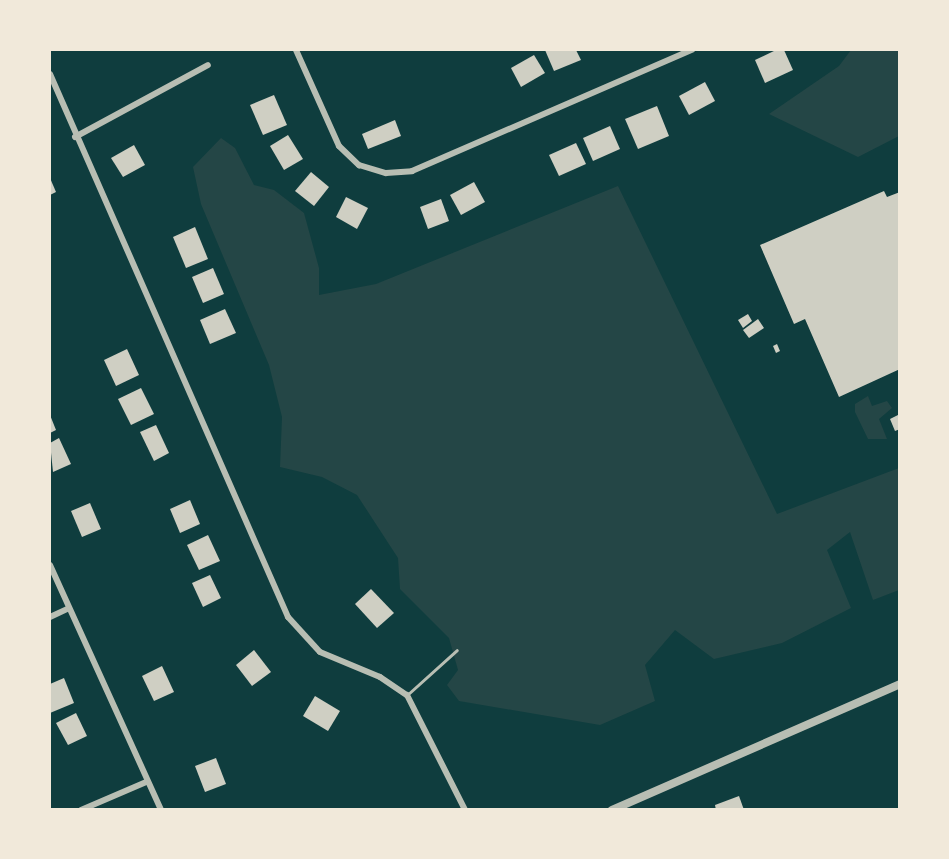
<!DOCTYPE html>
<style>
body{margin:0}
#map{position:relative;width:949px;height:859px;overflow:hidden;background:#0f3d3e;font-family:"Golos Text",sans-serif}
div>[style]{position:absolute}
.green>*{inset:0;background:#244646}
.building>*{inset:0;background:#cfcfc3}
.service>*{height:3px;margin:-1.5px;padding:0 1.5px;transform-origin:1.5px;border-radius:1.5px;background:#b8beb3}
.minor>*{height:6px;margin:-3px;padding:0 3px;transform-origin:3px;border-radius:3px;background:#b8beb3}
.tertiary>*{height:8px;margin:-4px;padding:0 4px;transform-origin:4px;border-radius:4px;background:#b8beb3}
span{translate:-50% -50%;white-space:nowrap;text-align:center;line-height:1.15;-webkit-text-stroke:6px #f1e9da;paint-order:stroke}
.frame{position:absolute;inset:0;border:51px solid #f1e9da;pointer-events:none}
</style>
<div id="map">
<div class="green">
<i style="clip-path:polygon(851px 50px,899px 50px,899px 136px,858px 157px,769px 114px,839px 66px)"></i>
<i style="clip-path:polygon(221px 138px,235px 148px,254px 185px,274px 190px,304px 213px,319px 268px,319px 295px,376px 284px,618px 186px,777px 514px,899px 468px,899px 590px,873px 600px,850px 532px,827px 550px,851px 608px,782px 643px,714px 659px,675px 630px,645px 665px,655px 701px,600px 725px,459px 701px,447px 685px,458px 670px,449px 638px,400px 589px,398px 558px,357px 495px,322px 477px,280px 467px,282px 417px,269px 365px,201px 204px,193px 167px)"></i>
<i style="clip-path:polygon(868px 396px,872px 406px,887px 401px,892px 408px,879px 419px,887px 439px,868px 439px,855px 412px,855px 404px)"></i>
</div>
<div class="building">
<i style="clip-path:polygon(545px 50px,576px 50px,581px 60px,554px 71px)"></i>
<i style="clip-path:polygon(776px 50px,784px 50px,793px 70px,765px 83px,755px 60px)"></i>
<i style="clip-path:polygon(534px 55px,545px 73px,521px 87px,511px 68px)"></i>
<i style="clip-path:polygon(705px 82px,715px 101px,689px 115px,679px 96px)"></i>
<i style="clip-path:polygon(274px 95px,287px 125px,263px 135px,250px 105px)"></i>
<i style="clip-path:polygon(657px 106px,669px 136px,638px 149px,625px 119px)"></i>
<i style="clip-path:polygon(395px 120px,401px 136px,368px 149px,362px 134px)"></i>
<i style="clip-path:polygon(610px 126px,620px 149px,593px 161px,583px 138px)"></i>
<i style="clip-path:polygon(288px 135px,303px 159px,284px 170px,270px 146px)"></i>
<i style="clip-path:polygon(576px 143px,586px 164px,559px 176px,549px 155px)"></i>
<i style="clip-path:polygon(134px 145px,145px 165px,123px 177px,111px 158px)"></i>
<i style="clip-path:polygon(311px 172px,329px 187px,314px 206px,295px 191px)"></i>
<i style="clip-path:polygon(50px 178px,56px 192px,50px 195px)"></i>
<i style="clip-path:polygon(474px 182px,485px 202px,461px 215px,450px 195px)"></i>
<i style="clip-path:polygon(884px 191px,887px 197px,900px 192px,900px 369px,839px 397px,805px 319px,794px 324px,760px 245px)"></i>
<i style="clip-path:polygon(346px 197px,368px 208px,357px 229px,336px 217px)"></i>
<i style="clip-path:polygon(441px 199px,449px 221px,428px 229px,420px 207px)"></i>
<i style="clip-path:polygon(195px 227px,208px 259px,186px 268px,173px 237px)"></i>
<i style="clip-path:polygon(213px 268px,224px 294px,203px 303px,192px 277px)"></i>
<i style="clip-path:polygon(225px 309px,236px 333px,210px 344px,200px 320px)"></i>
<i style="clip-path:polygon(748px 314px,752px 321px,743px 328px,738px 320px)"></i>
<i style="clip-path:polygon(758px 319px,764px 328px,749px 338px,743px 330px)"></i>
<i style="clip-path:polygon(777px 344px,780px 351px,776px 353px,773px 346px)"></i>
<i style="clip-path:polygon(127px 349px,139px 375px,116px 386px,104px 360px)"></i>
<i style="clip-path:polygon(141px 388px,154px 414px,131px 425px,118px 399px)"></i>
<i style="clip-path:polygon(900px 414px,900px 429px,895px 431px,890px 419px)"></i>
<i style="clip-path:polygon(50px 415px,56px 430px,50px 433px)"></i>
<i style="clip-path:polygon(156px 425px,169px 453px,154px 461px,140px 432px)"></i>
<i style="clip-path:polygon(59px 438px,71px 464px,53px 472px,50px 443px)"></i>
<i style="clip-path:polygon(190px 500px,200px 524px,180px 533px,170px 509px)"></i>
<i style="clip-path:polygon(90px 503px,101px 529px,82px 537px,71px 511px)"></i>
<i style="clip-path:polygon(208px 535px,220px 561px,199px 570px,187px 545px)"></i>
<i style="clip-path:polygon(210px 575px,221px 598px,203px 607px,192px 583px)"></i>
<i style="clip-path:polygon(371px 589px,394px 613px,377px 628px,355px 604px)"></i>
<i style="clip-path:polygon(254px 650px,271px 672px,252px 686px,236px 665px)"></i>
<i style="clip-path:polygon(162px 666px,174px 692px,154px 701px,142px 676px)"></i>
<i style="clip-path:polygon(64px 678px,74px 703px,50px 713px,50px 684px)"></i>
<i style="clip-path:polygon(315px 696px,340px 711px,328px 731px,303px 716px)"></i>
<i style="clip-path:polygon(76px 713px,87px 736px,68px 745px,56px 723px)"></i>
<i style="clip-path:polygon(216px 758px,226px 784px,205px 792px,195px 766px)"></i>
<i style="clip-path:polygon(739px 796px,744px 810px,716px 810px,715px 805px)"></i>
</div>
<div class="service">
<i style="left:407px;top:695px;width:67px;rotate:-42deg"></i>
</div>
<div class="minor">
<i style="left:296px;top:50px;width:105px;rotate:65.9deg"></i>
<i style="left:339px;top:146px;width:28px;rotate:44deg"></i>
<i style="left:359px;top:165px;width:28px;rotate:17deg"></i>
<i style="left:386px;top:173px;width:26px;rotate:-4deg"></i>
<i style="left:412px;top:171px;width:305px;rotate:-23.4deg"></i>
<i style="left:50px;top:74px;width:593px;rotate:66.33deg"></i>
<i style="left:288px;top:617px;width:47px;rotate:47.6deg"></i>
<i style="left:320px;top:652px;width:65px;rotate:22.6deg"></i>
<i style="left:380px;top:677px;width:32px;rotate:34deg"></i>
<i style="left:407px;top:695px;width:129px;rotate:63.2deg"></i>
<i style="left:75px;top:137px;width:151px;rotate:-28.4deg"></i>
<i style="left:50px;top:565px;width:269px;rotate:65.6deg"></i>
<i style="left:50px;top:617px;width:21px;rotate:-25deg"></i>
<i style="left:81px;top:810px;width:71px;rotate:-23.3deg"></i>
</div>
<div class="tertiary">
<i style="left:612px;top:810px;width:314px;rotate:-23.6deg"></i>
</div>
<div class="frame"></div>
</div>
